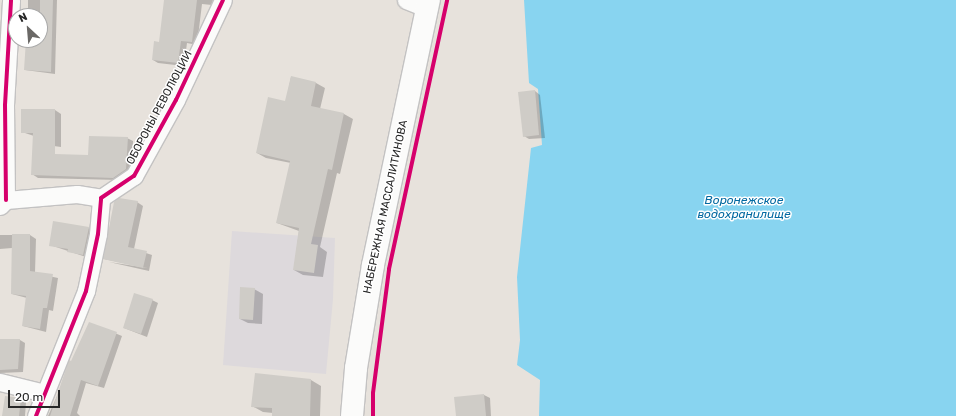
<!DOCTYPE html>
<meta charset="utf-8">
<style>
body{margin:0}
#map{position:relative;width:956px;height:416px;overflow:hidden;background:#e7e2dc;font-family:Rubik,sans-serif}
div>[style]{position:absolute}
.industrial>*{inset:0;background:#ddd9dc}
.water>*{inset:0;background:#88d4f0}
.shadow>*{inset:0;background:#0003}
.building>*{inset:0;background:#cfccc7}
.roads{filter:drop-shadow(1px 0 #c3c2c2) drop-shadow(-1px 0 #c3c2c2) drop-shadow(0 1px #c3c2c2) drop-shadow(0 -1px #c3c2c2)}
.minor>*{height:17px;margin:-8.5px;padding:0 8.5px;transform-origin:8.5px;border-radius:8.5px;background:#fbfbfa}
.secondary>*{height:22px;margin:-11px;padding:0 11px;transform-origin:11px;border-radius:11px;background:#fbfbfa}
.cycleway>*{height:4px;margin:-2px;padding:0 2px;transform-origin:2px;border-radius:2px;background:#d6006c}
span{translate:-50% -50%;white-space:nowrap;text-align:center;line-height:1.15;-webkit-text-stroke:3px #fff;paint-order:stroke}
.street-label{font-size:11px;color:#272727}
.water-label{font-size:12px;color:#0269a1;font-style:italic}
.north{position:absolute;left:8px;top:8px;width:40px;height:40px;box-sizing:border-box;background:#fff;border:1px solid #a9a9a9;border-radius:50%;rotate:334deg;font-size:11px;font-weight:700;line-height:16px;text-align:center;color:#272727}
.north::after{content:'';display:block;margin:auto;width:14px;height:18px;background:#6a6866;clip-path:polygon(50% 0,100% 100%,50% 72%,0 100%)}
.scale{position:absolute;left:8px;top:390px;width:52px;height:18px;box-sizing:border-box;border:2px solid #272727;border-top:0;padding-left:5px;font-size:12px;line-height:14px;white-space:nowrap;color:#272727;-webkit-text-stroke:3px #fff;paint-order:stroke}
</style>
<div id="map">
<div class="industrial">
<i style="clip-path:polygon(232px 231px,335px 238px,333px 299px,326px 374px,223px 365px)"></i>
</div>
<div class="water">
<i style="clip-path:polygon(524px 0,956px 0,956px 416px,539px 416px,540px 380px,517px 365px,520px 340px,517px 277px,531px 148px,542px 145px,538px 89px,529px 83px)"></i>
</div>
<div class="shadow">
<i style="clip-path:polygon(28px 0,57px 0,55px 74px,25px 70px,30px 40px,40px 40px,40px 16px,28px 16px)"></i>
<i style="clip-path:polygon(180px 0,213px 0,212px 5px,202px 4px,197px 45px,187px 43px,184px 66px,158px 63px,153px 60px)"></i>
<i style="clip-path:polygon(291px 77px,316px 83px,325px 88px,320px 109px,344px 114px,353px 119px,340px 174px,337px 173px,320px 247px,327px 252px,323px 277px,303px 275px,294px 270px,299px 231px,277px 223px,291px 163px,266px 158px,257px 153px,286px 102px)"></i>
<i style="clip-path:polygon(535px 91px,540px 95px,545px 138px,529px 139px,524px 136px)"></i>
<i style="clip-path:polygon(55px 110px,61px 114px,61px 147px,39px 144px,34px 136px,22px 132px)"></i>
<i style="clip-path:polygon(127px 138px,133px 141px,132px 171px,119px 180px,38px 178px,32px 174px,89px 156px)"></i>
<i style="clip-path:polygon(137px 202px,143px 206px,134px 249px,152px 255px,149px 271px,109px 262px,148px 268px,104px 259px)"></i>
<i style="clip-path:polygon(88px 228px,94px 231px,89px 258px,50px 245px)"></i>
<i style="clip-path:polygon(0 235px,30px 235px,36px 239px,35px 273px,58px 278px,53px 311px,49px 310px,46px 332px,23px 326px,27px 298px,12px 294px,12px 248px,0 249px)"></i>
<i style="clip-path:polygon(254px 289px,263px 294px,262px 324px,248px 323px,240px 319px)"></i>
<i style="clip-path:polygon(152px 300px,158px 303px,147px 337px,124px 328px)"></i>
<i style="clip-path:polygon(90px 323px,122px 336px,104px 388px,86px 383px,77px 413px,80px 416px,48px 416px)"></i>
<i style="clip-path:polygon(0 339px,20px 340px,25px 343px,23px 372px,0 373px)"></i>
<i style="clip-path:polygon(311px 380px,321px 386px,320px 416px,273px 416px,273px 413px,263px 412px,252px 406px)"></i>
<i style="clip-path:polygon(484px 395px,490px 398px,491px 416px,457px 416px,455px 398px)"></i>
<i style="clip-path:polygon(21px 399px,26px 402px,25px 416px,3px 416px)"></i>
</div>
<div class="building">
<i style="clip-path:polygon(40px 0,53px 0,51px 72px,24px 70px,26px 40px,40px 40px)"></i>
<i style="clip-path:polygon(164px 0,197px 0,192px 42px,181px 41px,178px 63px,152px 60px,154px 41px,159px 42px)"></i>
<i style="clip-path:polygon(291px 76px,316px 82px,311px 106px,344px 113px,332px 170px,328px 169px,311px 244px,318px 245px,314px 273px,293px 270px,299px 228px,276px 223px,290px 161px,256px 153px,268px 97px,285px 101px)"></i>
<i style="clip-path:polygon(535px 90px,539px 135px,523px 137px,518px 92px)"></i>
<i style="clip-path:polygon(21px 109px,55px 109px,55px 154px,88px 155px,89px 136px,128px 137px,126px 169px,113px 178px,31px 175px,33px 133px,21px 133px)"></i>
<i style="clip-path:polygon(119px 198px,138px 201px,128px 247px,147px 251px,143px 268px,103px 259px,114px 202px)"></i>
<i style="clip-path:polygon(53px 221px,89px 227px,83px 255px,67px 252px,68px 249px,49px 246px)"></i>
<i style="clip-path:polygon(12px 234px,30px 234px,30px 271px,53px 274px,47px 308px,43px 308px,40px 329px,22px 326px,26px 296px,11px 294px)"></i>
<i style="clip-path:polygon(240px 287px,255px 288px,253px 320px,239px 319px)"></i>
<i style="clip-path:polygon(134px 293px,153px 299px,141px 334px,123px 328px)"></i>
<i style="clip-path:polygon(89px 322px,117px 332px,98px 386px,81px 380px,70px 416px,50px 416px,69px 360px,71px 361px)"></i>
<i style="clip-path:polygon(0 339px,20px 339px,18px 369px,0 370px)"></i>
<i style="clip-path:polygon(255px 373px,311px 379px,310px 416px,272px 416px,272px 408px,251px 407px)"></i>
<i style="clip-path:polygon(484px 394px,486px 416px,456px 416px,454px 397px)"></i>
<i style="clip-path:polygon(5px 396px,21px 398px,19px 416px,2px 416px)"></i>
</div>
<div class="roads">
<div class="minor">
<i style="left:406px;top:0;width:24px;rotate:22deg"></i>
<i style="left:6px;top:200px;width:95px;rotate:-90.6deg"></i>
<i style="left:5px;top:105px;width:105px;rotate:-86.7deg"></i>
<i style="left:0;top:206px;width:8px;rotate:-45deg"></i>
<i style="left:6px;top:200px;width:71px;rotate:-4.8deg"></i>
<i style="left:77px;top:194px;width:24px;rotate:9deg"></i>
<i style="left:0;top:382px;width:46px;rotate:13.7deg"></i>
<i style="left:36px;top:416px;width:135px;rotate:-68.2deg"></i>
<i style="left:86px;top:291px;width:58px;rotate:-78.1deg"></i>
<i style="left:98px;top:234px;width:36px;rotate:-85deg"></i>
<i style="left:101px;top:198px;width:40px;rotate:-34deg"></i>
<i style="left:134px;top:176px;width:87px;rotate:-61.1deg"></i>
<i style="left:176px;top:100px;width:110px;rotate:-64.8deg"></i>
</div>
<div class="secondary">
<i style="left:352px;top:416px;width:48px;rotate:-85.2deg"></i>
<i style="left:356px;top:368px;width:104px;rotate:-80.6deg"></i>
<i style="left:373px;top:265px;width:271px;rotate:-78.1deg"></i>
</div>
</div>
<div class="cycleway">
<i style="left:6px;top:200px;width:95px;rotate:-90.6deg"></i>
<i style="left:5px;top:105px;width:105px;rotate:-86.7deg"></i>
<i style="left:36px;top:416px;width:135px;rotate:-68.2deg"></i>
<i style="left:86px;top:291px;width:58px;rotate:-78.1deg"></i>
<i style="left:98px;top:234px;width:36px;rotate:-85deg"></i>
<i style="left:101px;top:198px;width:40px;rotate:-34deg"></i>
<i style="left:134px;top:176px;width:87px;rotate:-61.1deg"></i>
<i style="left:176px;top:100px;width:110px;rotate:-64.8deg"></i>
<i style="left:373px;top:416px;width:23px;rotate:-90deg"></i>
<i style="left:373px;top:393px;width:125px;rotate:-82.6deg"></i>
<i style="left:389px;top:269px;width:275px;rotate:-77.8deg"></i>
</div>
<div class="street-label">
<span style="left:160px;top:108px;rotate:-62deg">ОБОРОНЫ РЕВОЛЮЦИИ</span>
<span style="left:386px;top:207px;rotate:-78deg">НАБЕРЕЖНАЯ МАССАЛИТИНОВА</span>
</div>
<div class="water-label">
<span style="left:744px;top:208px">Воронежское<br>водохранилище</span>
</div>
<div class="north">N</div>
<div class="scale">20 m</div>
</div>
